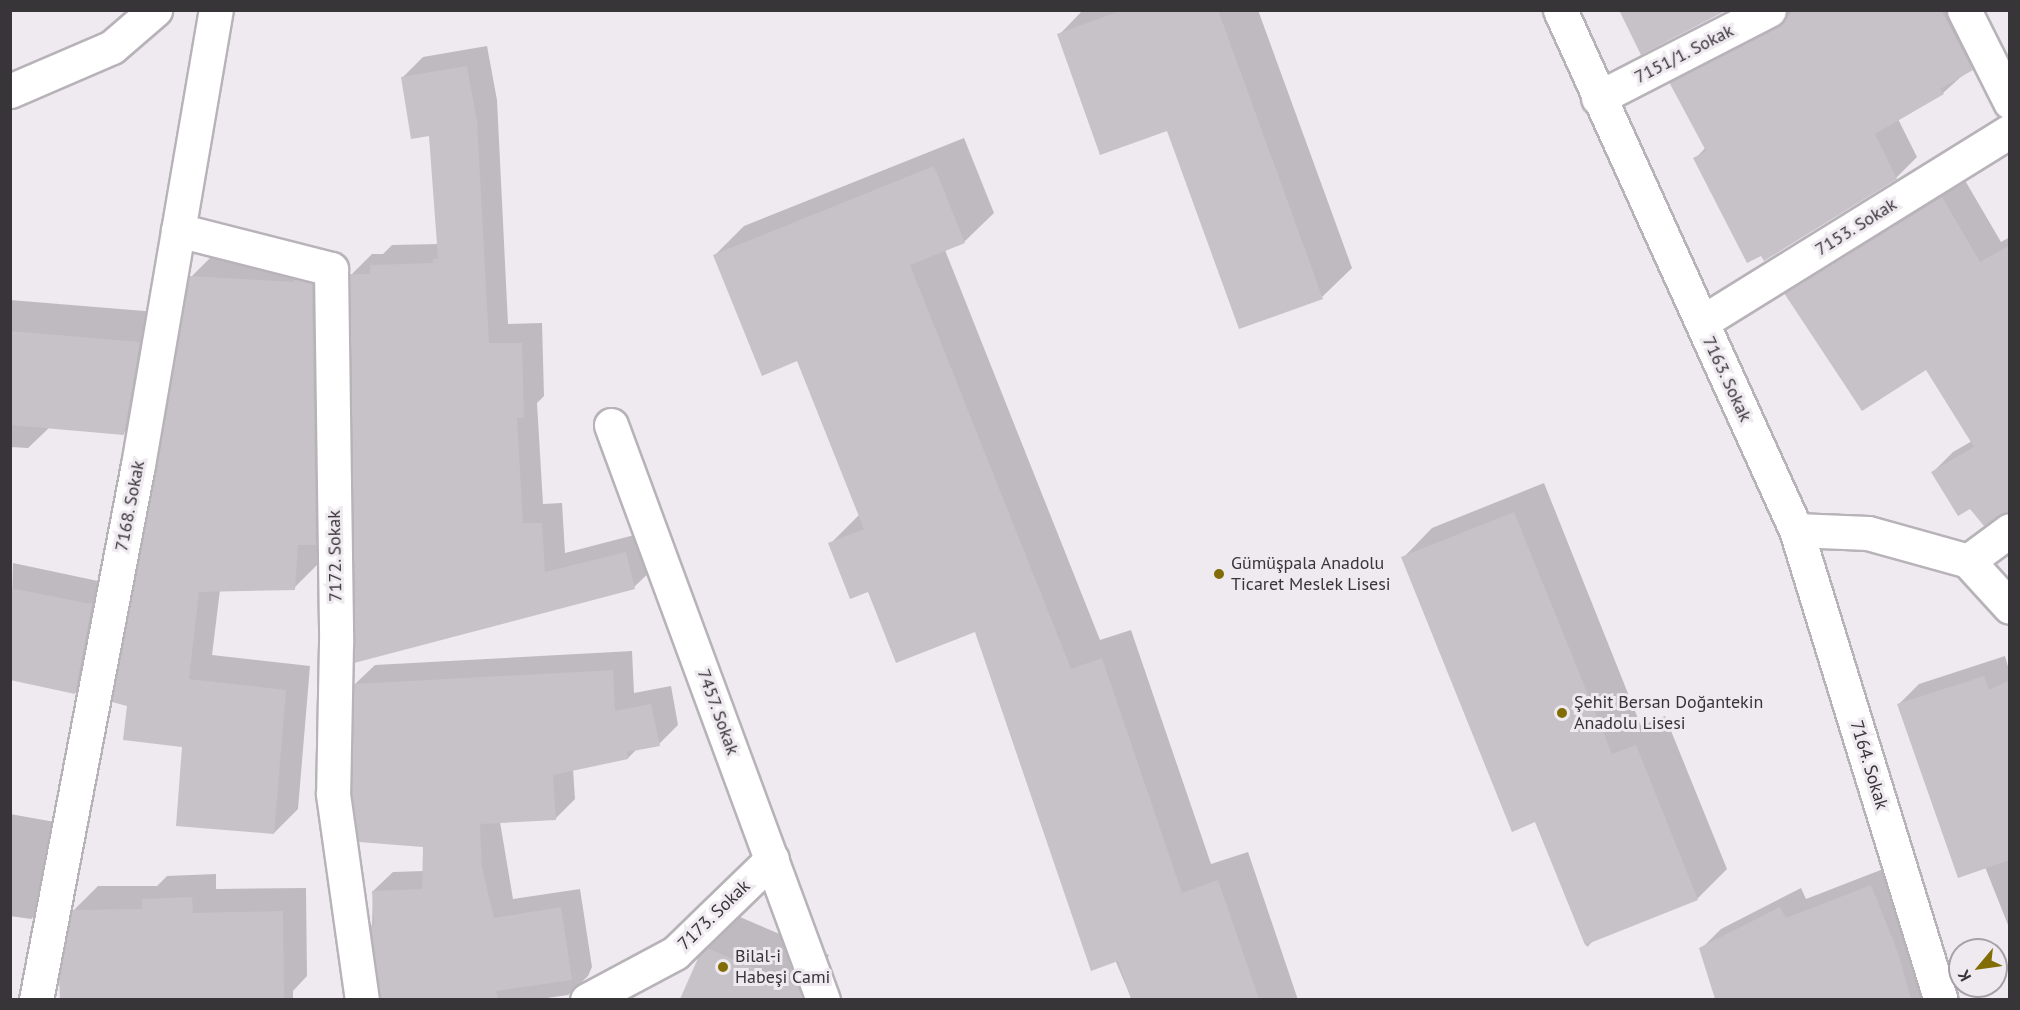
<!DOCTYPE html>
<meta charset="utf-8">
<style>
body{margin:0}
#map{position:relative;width:2020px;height:1010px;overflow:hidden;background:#efe9f0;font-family:"PT Sans",sans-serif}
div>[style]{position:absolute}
.shadow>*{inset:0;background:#0003}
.building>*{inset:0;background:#c7c1c8}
.roads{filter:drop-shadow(2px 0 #b8b2b9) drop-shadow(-2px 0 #b8b2b9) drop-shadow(0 2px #b8b2b9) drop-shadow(0 -2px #b8b2b9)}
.minor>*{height:33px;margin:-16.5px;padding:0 16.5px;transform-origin:16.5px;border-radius:16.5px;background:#fff}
.tertiary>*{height:33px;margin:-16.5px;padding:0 16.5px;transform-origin:16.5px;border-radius:16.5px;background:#fff}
.dots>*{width:16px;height:16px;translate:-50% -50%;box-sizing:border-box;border:3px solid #efe9f0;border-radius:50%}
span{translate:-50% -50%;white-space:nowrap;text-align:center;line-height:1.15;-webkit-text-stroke:6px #efe9f0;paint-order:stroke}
.street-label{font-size:18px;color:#373538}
.poi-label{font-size:18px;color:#373538}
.left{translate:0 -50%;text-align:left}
.frame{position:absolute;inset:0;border:12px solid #373538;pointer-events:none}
.north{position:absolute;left:1948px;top:938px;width:60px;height:60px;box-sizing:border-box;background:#efe9f0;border:2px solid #a5a1a6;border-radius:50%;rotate:241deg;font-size:16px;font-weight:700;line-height:24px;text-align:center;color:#373538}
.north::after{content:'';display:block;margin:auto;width:21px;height:27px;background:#816c06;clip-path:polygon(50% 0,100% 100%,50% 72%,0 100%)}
</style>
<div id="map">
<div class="shadow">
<i style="clip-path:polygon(1083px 10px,1258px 10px,1352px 268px,1322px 297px,1168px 129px,1059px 35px)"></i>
<i style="clip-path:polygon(1789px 10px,1973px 10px,1993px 48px,1943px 93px,1898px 119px,1917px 157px,1896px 178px,1695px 159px,1706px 147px,1671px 83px,1692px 62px)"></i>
<i style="clip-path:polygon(487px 46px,497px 100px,508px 324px,542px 323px,544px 396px,537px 403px,543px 504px,562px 503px,565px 553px,646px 532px,655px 567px,634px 587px,356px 661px,351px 275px,372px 254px,383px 254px,392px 245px,439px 244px,430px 134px,402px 78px,423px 57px)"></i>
<i style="clip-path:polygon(964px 138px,994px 213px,964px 242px,945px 250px,1100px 640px,1131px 630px,1211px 864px,1248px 852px,1298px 1000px,1132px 1000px,976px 630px,868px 590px,830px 544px,860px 514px,798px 359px,715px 255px,744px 226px)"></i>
<i style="clip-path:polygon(1963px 177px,2001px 242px,2010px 237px,2010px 511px,1970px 507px,1932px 473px,1953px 452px,1972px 441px,1926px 368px,1786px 294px,1806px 273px)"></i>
<i style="clip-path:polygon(215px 253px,316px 259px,318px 564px,294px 588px,220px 590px,212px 655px,310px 666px,298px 809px,274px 833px,184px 745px,191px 277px)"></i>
<i style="clip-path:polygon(10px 300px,169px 313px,153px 404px,124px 433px,50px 427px,28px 448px,10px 447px)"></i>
<i style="clip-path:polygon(1544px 483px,1641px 726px,1665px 716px,1727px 869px,1697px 899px,1608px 926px,1587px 947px,1536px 820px,1403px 558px,1432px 528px)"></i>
<i style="clip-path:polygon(13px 563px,112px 584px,96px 672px,75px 693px,10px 679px)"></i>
<i style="clip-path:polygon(632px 651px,634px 693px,671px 686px,678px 725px,659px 744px,637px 749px,628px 758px,573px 769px,575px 799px,555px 819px,500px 822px,513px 899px,580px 889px,592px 967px,588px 976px,568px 995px,533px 1000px,380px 1000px,372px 926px,373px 891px,393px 872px,424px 871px,425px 846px,355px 684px,375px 665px)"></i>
<i style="clip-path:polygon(2005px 656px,2009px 670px,2010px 930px,1985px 867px,1898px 705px,1919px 684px)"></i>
<i style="clip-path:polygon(10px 814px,66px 824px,52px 898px,31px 919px,10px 916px)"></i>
<i style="clip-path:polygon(1891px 866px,1933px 1000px,1717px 1000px,1701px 949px,1721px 929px,1801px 888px,1806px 899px)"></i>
<i style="clip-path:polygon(216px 874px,216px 889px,306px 888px,307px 976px,293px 991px,293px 1000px,61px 1000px,61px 977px,74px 910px,98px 886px,157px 886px,167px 876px)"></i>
<i style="clip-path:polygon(740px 917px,829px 955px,810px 1000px,682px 1000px,700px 956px)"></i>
</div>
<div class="building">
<i style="clip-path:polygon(1123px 10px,1218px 10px,1323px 299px,1239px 329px,1167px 131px,1100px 155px,1057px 34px)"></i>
<i style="clip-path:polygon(1619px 10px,1727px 10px,1641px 55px)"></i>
<i style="clip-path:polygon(1794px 10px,1941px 10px,1973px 70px,1940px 89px,1944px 94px,1875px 134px,1897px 179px,1764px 261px,1761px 256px,1747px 263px,1693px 158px,1706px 151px,1669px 82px,1778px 27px)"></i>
<i style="clip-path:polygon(467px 66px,477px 121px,489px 343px,522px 343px,524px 418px,517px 418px,523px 523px,542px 523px,545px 572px,626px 552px,635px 589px,354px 663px,350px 274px,370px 274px,370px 265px,433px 263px,433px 259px,438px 258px,429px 136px,411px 139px,401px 77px)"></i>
<i style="clip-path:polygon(934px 166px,965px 243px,910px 265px,1071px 669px,1102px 658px,1182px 893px,1218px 880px,1259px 999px,1131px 999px,1118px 961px,1091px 971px,975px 632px,896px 663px,868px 592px,850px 599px,828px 543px,864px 529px,797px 361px,762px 376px,713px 255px)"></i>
<i style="clip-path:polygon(1942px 197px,1980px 262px,2010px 245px,2010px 512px,1984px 526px,1970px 509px,1958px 516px,1931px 472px,1974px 447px,1926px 370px,1862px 411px,1784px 293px)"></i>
<i style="clip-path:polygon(189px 276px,294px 282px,294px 279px,312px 284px,316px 545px,298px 545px,295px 590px,199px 592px,189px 679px,286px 690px,274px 834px,176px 826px,182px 747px,123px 740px,127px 706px,112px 702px)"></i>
<i style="clip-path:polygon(10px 331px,140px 342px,124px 435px,10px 425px)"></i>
<i style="clip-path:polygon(1514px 512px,1612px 754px,1636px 745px,1698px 900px,1585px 945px,1535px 822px,1512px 832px,1401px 557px)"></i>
<i style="clip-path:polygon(10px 588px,92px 604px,75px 694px,10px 680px)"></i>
<i style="clip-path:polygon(613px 670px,615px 711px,651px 704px,660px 746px,627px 752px,628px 759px,553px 775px,556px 820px,480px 824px,482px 867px,494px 918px,561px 907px,572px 980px,496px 991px,498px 999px,380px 999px,370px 925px,374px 925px,372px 891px,422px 889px,423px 847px,359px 842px,352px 793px,354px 684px)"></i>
<i style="clip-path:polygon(1984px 676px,1989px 690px,2010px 680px,2010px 860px,1958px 878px,1897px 704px)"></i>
<i style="clip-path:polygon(1871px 885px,1898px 953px,1911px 999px,1715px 999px,1699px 948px,1780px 907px,1786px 918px)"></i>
<i style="clip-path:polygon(192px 897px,193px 913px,283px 911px,284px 999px,60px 999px,59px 977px,72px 910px,142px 909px,142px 899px)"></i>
<i style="clip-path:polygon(707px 948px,798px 987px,803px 999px,680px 999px,699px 956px)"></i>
</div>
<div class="roads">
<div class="minor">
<i style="left:1964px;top:10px;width:103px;rotate:63.4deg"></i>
<i style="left:10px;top:91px;width:111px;rotate:-23.3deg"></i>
<i style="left:112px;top:47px;width:57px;rotate:-40.7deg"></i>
<i style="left:1598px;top:98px;width:192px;rotate:-27.2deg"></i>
<i style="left:178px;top:230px;width:158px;rotate:14.3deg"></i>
<i style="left:331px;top:269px;width:374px;rotate:89.2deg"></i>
<i style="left:336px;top:643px;width:151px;rotate:91.1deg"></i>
<i style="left:333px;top:794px;width:208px;rotate:82deg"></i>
<i style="left:1702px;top:322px;width:362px;rotate:-31.8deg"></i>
<i style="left:611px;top:425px;width:613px;rotate:69.76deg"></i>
<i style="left:1796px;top:530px;width:72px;rotate:2.4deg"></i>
<i style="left:1868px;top:533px;width:104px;rotate:15.6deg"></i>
<i style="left:1968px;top:561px;width:62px;rotate:47.6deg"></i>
<i style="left:1968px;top:561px;width:52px;rotate:-36.4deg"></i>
<i style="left:36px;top:1000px;width:545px;rotate:-79.21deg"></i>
<i style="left:138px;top:465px;width:462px;rotate:-80.3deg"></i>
<i style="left:587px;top:1000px;width:100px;rotate:-28.1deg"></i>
<i style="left:675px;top:953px;width:135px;rotate:-44.1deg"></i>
</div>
<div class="tertiary">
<i style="left:1560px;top:10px;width:571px;rotate:65.59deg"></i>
<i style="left:1796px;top:530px;width:492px;rotate:72.9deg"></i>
</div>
</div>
<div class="dots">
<i style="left:1219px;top:574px;background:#816c06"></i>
<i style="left:1562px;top:713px;background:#816c06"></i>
<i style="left:723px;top:967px;background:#816c06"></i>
</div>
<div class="street-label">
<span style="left:1684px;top:54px;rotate:-27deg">7151/1. Sokak</span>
<span style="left:1856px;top:227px;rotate:-32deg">7153. Sokak</span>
<span style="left:1727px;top:379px;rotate:65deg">7163. Sokak</span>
<span style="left:130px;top:506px;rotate:-79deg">7168. Sokak</span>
<span style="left:335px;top:556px;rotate:-91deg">7172. Sokak</span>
<span style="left:718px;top:712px;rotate:70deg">7457. Sokak</span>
<span style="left:1869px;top:765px;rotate:73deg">7164. Sokak</span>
<span style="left:714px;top:915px;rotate:-44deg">7173. Sokak</span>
</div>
<div class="poi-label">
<span class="left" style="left:1231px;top:574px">Gümüşpala Anadolu<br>Ticaret Meslek Lisesi</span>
<span class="left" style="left:1574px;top:713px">Şehit Bersan Doğantekin<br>Anadolu Lisesi</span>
<span class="left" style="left:735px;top:967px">Bilal-i<br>Habeşi Cami</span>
</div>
<div class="frame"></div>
<div class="north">K</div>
</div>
